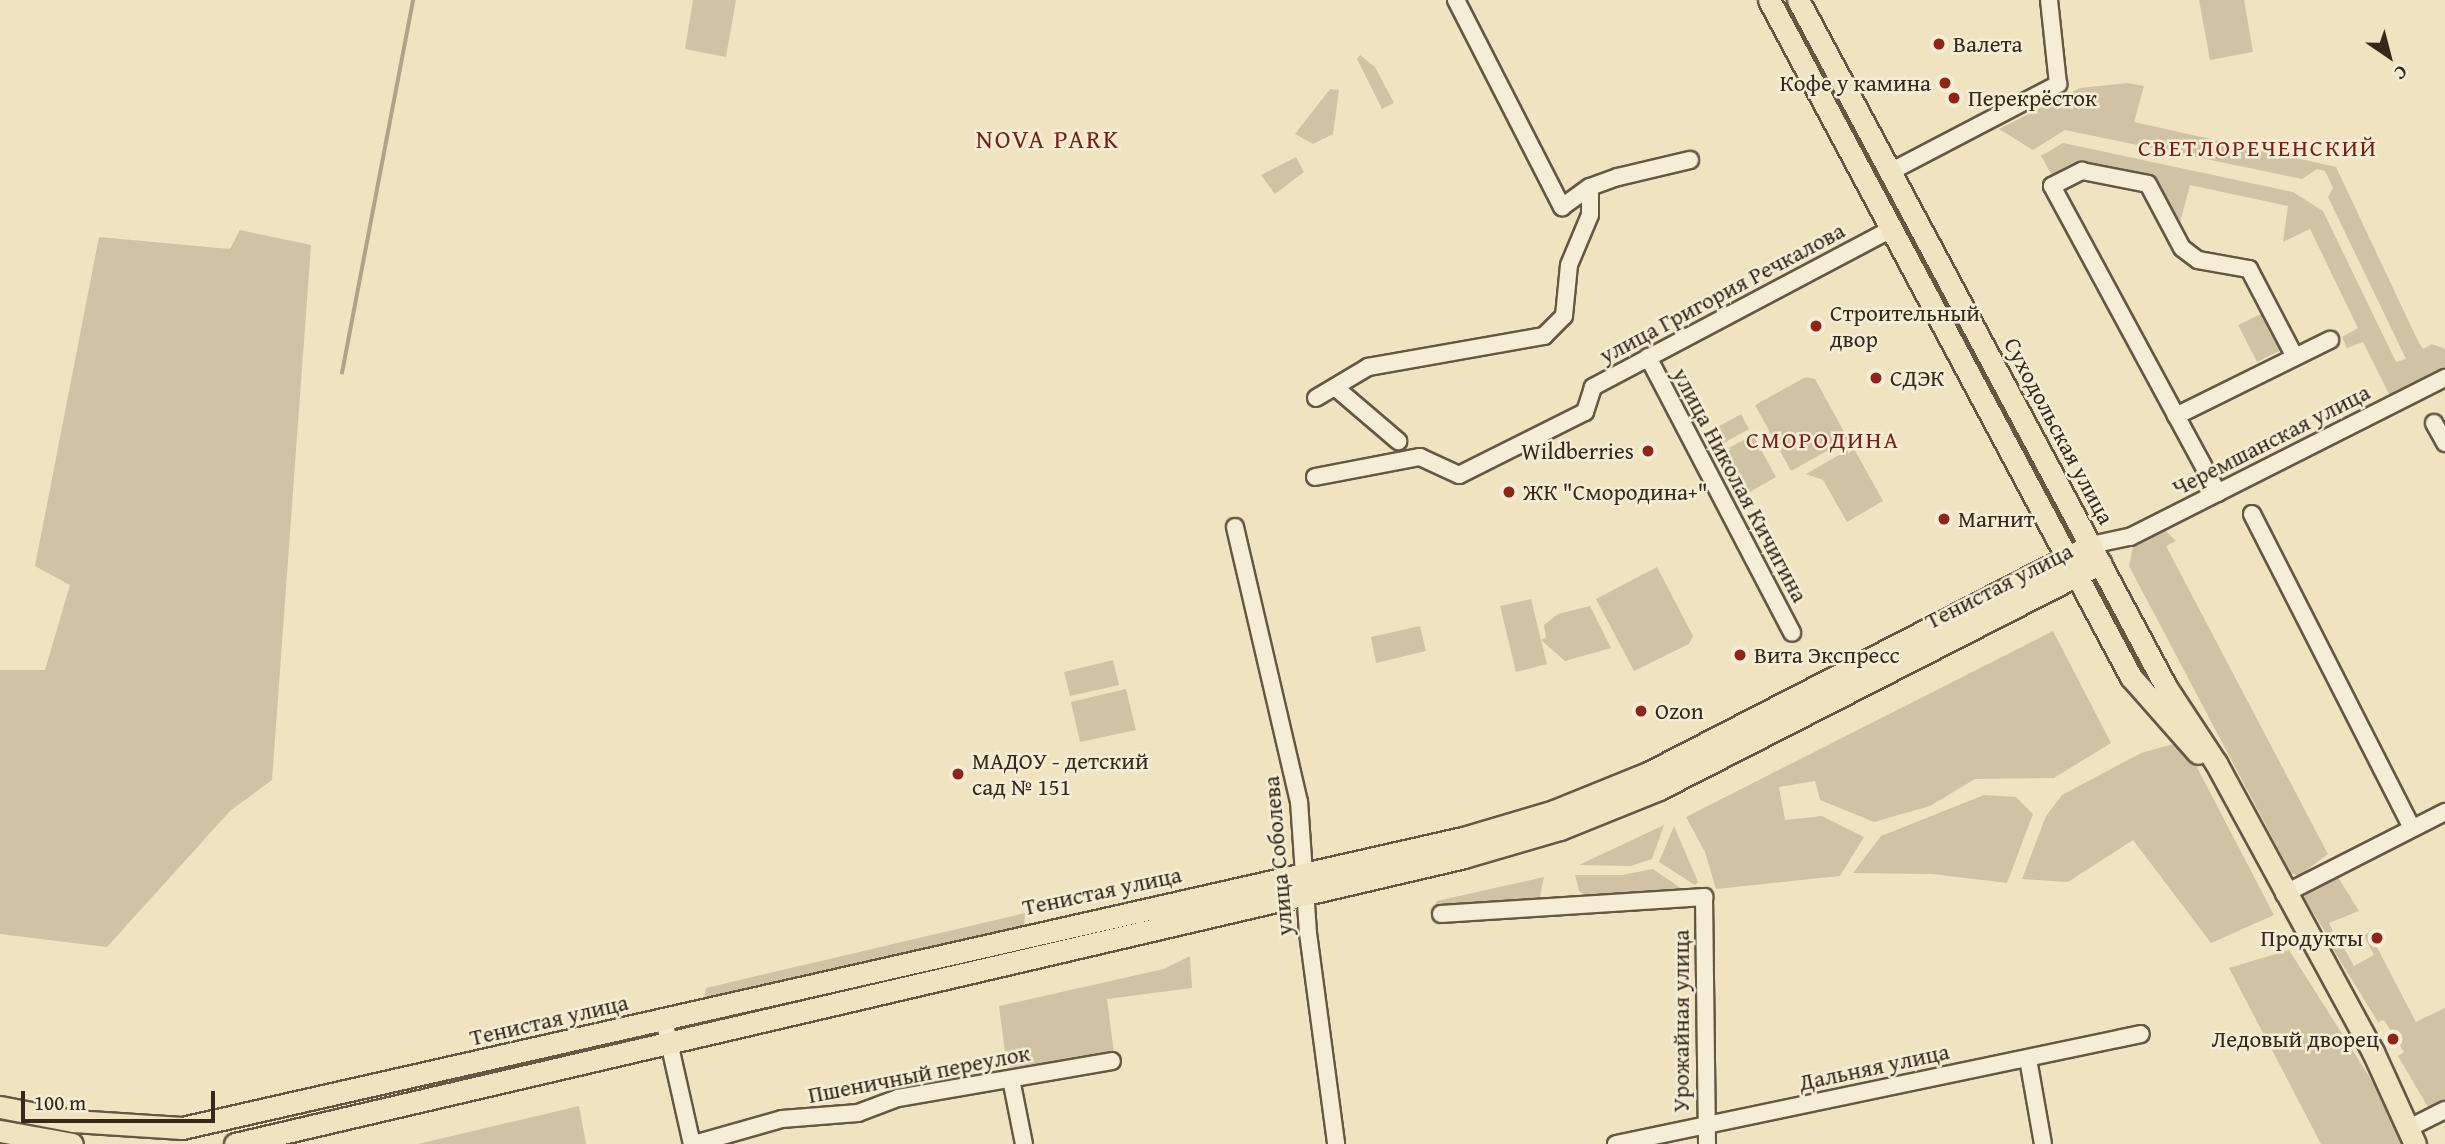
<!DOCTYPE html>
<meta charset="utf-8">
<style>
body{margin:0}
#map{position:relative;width:2445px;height:1144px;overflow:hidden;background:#efe3c0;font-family:"Gentium Book Plus",serif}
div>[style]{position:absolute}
.green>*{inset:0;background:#d0c3a4}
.stream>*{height:3.5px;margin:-1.75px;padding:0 1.75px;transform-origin:1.75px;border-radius:1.75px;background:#b0a488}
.roads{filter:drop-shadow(2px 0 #645844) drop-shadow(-2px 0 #645844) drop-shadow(0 2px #645844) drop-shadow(0 -2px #645844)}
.minor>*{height:16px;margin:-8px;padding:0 8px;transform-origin:8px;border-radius:8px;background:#f5edd6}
.major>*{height:21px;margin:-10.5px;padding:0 10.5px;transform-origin:10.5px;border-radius:10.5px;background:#efe3c0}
.dots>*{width:19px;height:19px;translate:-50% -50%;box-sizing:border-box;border:4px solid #f5edd6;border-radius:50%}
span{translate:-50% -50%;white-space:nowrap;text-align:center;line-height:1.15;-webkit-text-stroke:5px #f5edd6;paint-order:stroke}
.poi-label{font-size:23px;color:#36291a}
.left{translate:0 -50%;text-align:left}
.right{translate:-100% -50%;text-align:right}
.street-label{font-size:23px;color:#36291a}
.neighbourhood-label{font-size:24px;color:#7a1f14;letter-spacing:2px}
.quarter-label{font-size:26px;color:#7a1f14;letter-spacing:2px}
.north{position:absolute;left:2354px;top:21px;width:70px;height:70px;-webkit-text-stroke:5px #f5edd6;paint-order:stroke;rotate:145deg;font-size:19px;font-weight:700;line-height:28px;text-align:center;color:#36291a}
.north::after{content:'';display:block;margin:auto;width:24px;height:32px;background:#36291a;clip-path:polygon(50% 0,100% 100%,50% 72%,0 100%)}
.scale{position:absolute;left:21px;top:1091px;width:194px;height:32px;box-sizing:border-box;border:4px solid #36291a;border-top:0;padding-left:9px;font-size:21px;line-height:24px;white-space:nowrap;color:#36291a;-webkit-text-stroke:5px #f5edd6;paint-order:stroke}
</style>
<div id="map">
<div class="green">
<i style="clip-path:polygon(693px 0,736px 0,726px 57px,685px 49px)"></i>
<i style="clip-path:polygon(2199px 0,2244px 0,2253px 52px,2210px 60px)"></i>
<i style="clip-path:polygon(1360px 55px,1375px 67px,1394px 103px,1382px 109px,1357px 59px)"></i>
<i style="clip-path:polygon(2127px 83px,2144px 86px,2134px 122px,2336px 167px,2417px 339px,2423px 349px,2432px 344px,2445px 349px,2445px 369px,2390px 396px,2363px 342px,2347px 348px,2342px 337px,2358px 328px,2310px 229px,2283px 242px,2288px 206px,2190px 185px,2178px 230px,2153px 180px,2076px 165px,2053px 177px,2041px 156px,2063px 143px,2293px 192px,2323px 211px,2396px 362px,2406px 359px,2328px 197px,2333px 188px,2325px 171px,2317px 169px,2302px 179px,2065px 130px,2033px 150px,1999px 129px,2080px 88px)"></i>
<i style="clip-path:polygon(1330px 89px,1339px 90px,1333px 134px,1313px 144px,1295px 134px)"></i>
<i style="clip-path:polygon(1296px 157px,1304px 172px,1275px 194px,1261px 175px)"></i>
<i style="clip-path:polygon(240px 230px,311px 245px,272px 780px,230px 811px,107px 947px,0 934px,0 670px,45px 670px,70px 585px,35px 566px,99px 237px,230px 249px)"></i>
<i style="clip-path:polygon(2263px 313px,2281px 350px,2257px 362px,2238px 325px)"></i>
<i style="clip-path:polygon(1806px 377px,1815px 379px,1848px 439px,1791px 471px,1755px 405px)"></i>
<i style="clip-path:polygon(1741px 414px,1749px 429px,1722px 444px,1714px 429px)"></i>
<i style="clip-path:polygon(1753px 435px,1776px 477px,1748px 493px,1725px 450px)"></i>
<i style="clip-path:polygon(1853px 447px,1883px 501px,1847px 522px,1823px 480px,1806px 474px)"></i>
<i style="clip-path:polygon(2163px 528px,2176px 541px,2166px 546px,2328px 854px,2299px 876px,2291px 873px,2129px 566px,2133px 546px)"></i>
<i style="clip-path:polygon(1657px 567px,1693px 636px,1689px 644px,1634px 671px,1596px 599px)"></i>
<i style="clip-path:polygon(1531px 599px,1541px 640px,1546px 637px,1544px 625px,1558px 614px,1590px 606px,1611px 648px,1565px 661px,1541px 640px,1547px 664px,1516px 672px,1500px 606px)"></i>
<i style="clip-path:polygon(1420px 626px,1426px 651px,1376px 663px,1371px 637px)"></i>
<i style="clip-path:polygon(2053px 631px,2111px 743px,2054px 778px,1975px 779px,1930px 806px,1874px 822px,1820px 800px,1815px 781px,1779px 787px,1785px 820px,1822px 816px,1864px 837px,1840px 876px,1716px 889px,1705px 852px,1686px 817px)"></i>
<i style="clip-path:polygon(1113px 660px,1119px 685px,1070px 696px,1064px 672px)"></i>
<i style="clip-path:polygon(1126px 689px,1136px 730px,1080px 742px,1071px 702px)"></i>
<i style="clip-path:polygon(2177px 743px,2190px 754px,2274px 915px,2211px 943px,2133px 840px,2068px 882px,2022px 879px,2046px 816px,2062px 795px,2141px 753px)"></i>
<i style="clip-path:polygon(1984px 795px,2016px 797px,2033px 814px,2007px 883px,1932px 874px,1853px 873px,1881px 836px)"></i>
<i style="clip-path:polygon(1664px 825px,1652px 859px,1631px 866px,1579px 865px)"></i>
<i style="clip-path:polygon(1674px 826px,1698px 882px,1695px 885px,1659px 862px)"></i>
<i style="clip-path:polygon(1653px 869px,1683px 890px,1588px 897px,1579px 891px,1575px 875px,1622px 875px)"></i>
<i style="clip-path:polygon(2336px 874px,2359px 911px,2329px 923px,2333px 931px,2327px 935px,2304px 898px,2306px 891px)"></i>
<i style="clip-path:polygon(1544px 877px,1540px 897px,1534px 900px,1434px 907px,1437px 901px)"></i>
<i style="clip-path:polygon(1025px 913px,1024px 928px,703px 1004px,706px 988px)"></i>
<i style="clip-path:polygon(2369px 932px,2416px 1022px,2445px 1008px,2445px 1100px,2429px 1109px,2398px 1056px,2404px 1052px,2384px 1020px,2378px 1022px,2331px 946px,2340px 941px,2354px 966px,2374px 955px,2364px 936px)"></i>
<i style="clip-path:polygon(2289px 950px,2384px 1100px,2402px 1144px,2321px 1144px,2229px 968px)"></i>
<i style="clip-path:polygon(1190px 956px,1192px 988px,1107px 999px,1114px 1053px,1007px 1068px,999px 1006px,1164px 969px)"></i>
<i style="clip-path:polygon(579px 1106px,586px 1144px,418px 1144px)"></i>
</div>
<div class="stream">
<i style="left:342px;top:373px;width:380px;rotate:-79.2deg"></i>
</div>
<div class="roads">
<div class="minor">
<i style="left:1456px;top:0;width:233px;rotate:62.9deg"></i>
<i style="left:1562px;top:207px;width:34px;rotate:-36deg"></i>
<i style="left:1590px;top:187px;width:30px;rotate:-20deg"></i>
<i style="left:1618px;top:177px;width:74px;rotate:-13.3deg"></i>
<i style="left:1890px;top:172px;width:190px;rotate:-27.6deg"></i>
<i style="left:2058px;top:84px;width:84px;rotate:-96.1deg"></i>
<i style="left:1648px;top:357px;width:311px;rotate:62.4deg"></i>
<i style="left:1336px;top:388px;width:82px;rotate:40.5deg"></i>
<i style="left:1316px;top:398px;width:61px;rotate:-30.8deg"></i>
<i style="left:1368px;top:367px;width:179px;rotate:-10deg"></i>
<i style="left:1544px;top:336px;width:28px;rotate:-45deg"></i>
<i style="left:1564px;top:316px;width:51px;rotate:-84.4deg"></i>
<i style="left:1569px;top:265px;width:54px;rotate:-67.2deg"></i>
<i style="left:1590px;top:215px;width:28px;rotate:-90deg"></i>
<i style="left:2176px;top:416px;width:172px;rotate:-26.3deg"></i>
<i style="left:2434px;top:423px;width:23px;rotate:61deg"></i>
<i style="left:1315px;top:477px;width:107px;rotate:-10.8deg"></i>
<i style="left:1420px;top:457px;width:43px;rotate:24.8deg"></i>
<i style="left:1459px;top:475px;width:141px;rotate:-26.6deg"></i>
<i style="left:1585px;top:412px;width:26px;rotate:-72deg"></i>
<i style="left:1593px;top:387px;width:338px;rotate:-27.9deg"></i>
<i style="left:2218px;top:493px;width:349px;rotate:-118.4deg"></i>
<i style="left:2052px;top:186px;width:34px;rotate:-27deg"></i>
<i style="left:2082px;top:171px;width:67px;rotate:11.1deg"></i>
<i style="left:2148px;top:184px;width:72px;rotate:62deg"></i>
<i style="left:2182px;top:248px;width:20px;rotate:37deg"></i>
<i style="left:2198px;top:260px;width:52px;rotate:10deg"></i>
<i style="left:2249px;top:269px;width:99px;rotate:62.4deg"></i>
<i style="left:2252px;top:514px;width:352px;rotate:63deg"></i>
<i style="left:1235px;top:527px;width:281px;rotate:76.9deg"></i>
<i style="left:1299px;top:801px;width:132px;rotate:86.1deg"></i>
<i style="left:1308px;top:933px;width:213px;rotate:82.4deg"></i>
<i style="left:2091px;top:545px;width:40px;rotate:-12deg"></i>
<i style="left:2130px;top:537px;width:353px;rotate:-26.8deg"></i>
<i style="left:2284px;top:894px;width:181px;rotate:-27deg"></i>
<i style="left:1441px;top:914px;width:264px;rotate:-3.7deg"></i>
<i style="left:1704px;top:897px;width:247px;rotate:89.3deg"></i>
<i style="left:664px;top:1020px;width:127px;rotate:77.3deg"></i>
<i style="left:2028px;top:1059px;width:86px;rotate:80deg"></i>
<i style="left:1011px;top:1079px;width:66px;rotate:78.7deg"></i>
<i style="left:2409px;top:1128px;width:40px;rotate:-26.6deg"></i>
<i style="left:694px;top:1144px;width:91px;rotate:-15.9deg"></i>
<i style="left:782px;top:1119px;width:76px;rotate:-4.5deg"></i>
<i style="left:858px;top:1113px;width:43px;rotate:-20.6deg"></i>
<i style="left:898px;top:1098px;width:217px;rotate:-9.8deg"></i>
<i style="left:1616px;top:1144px;width:536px;rotate:-11.83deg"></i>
</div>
<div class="major">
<i style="left:1769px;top:0;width:768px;rotate:61.87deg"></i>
<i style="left:2131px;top:677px;width:101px;rotate:48.6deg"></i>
<i style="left:1798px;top:0;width:779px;rotate:61.82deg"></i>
<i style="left:2166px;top:687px;width:91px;rotate:56.7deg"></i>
<i style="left:2216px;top:763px;width:329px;rotate:61.5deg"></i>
<i style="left:2373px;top:1052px;width:101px;rotate:65.5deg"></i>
<i style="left:0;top:1107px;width:74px;rotate:10.9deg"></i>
<i style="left:73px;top:1121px;width:109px;rotate:3.7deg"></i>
<i style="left:182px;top:1128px;width:1313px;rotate:-12.76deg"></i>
<i style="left:1463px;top:838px;width:95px;rotate:-16.5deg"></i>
<i style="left:1554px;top:811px;width:104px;rotate:-22.1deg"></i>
<i style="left:1650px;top:772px;width:496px;rotate:-27.2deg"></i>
<i style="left:0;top:1131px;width:73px;rotate:10.2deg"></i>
<i style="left:235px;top:1144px;width:1262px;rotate:-13.14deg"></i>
<i style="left:1464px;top:857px;width:100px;rotate:-16.3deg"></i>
<i style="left:1560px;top:829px;width:107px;rotate:-22deg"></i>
<i style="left:1659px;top:789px;width:496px;rotate:-27.1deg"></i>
</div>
</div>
<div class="dots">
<i style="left:1939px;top:44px;background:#8f2418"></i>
<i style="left:1945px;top:83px;background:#8f2418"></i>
<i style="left:1954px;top:98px;background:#8f2418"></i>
<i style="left:1816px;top:326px;background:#8f2418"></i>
<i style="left:1876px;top:378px;background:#8f2418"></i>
<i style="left:1648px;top:451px;background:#8f2418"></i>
<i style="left:1509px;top:492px;background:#8f2418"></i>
<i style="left:1944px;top:519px;background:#8f2418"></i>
<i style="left:1740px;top:655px;background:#8f2418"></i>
<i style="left:1641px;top:711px;background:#8f2418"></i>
<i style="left:958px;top:774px;background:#8f2418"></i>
<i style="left:2377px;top:938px;background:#8f2418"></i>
<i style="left:2393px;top:1039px;background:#8f2418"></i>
</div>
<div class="poi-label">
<span class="left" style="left:1953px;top:44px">Валета</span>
<span class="right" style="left:1931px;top:83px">Кофе у камина</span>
<span class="left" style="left:1968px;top:98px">Перекрёсток</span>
<span class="left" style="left:1830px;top:326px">Строительный<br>двор</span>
<span class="left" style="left:1890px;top:378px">СДЭК</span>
<span class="right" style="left:1634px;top:451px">Wildberries</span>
<span class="left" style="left:1523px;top:492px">ЖК "Смородина+"</span>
<span class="left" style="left:1958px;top:519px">Магнит</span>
<span class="left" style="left:1754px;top:655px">Вита Экспресс</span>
<span class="left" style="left:1655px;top:711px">Ozon</span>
<span class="left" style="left:972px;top:774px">МАДОУ - детский<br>сад № 151</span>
<span class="right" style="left:2363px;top:938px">Продукты</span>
<span class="right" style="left:2379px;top:1039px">Ледовый дворец</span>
</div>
<div class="street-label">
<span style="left:1722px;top:293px;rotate:-28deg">улица Григория Речкалова</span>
<span style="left:2059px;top:431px;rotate:62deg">Суходольская улица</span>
<span style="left:2271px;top:440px;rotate:-27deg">Черемшанская улица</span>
<span style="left:1740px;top:485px;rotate:62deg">улица Николая Кичигина</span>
<span style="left:1999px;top:586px;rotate:-27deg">Тенистая улица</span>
<span style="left:1278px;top:856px;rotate:-95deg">улица Соболева</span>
<span style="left:1102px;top:891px;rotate:-12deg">Тенистая улица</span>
<span style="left:549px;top:1020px;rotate:-13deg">Тенистая улица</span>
<span style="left:1681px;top:1021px;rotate:-90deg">Урожайная улица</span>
<span style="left:1874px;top:1067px;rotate:-12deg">Дальняя улица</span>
<span style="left:919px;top:1074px;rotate:-11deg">Пшеничный переулок</span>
</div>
<div class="neighbourhood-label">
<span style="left:2258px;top:148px">СВЕТЛОРЕЧЕНСКИЙ</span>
<span style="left:1823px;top:440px">СМОРОДИНА</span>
</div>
<div class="quarter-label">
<span style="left:1048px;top:139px">NOVA PARK</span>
</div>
<div class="north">С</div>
<div class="scale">100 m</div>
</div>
